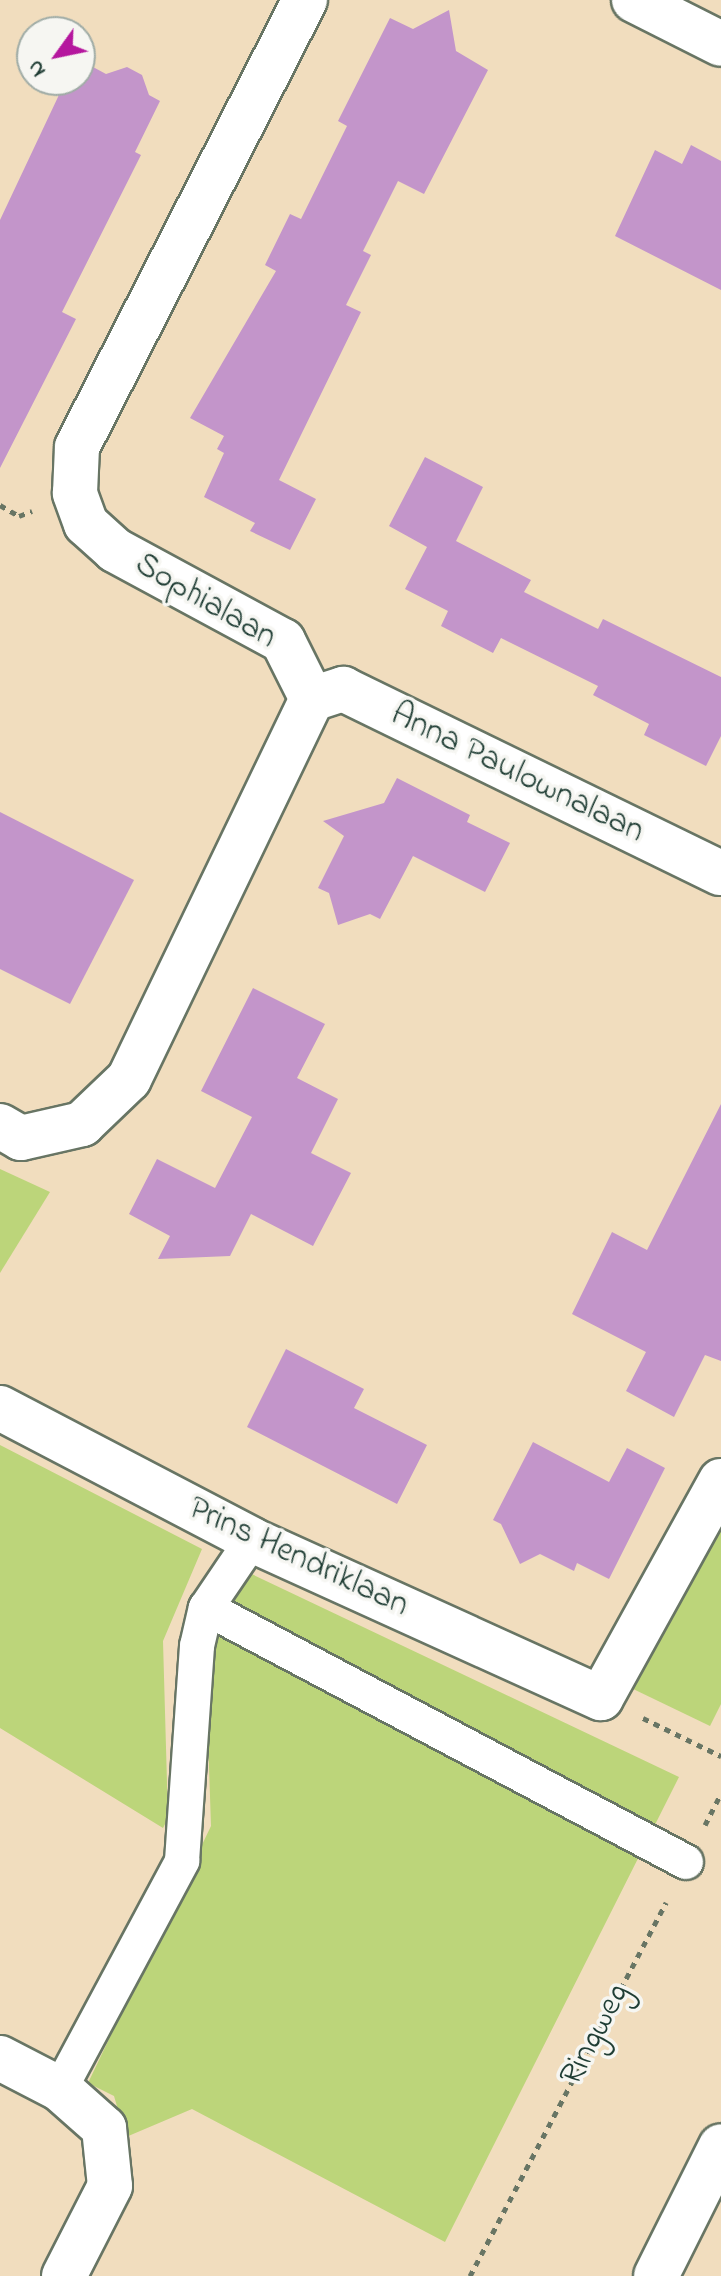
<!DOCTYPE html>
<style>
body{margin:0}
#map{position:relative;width:721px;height:2276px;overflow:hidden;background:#f1ddbe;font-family:"Indie Flower",sans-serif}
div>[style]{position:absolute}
.green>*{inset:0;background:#bcd57a}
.building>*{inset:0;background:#c395ca}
.path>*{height:5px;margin-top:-2.5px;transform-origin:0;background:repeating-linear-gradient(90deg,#687564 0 6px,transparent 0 12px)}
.roads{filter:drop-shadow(2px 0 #687564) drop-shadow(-2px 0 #687564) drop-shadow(0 2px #687564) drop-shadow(0 -2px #687564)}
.pedestrian>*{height:34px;margin:-17px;padding:0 17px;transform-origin:17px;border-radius:17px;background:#fff}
.minor>*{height:44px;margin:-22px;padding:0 22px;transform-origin:22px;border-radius:22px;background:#fff}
.tertiary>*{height:44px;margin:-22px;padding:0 22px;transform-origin:22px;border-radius:22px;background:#fff}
.secondary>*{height:44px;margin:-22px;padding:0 22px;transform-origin:22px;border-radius:22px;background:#fff}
span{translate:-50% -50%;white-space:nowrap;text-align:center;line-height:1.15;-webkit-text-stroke:7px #f6f6f2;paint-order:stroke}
.street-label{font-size:34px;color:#1f3d34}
.north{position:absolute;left:16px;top:16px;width:80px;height:80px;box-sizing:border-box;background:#f6f6f2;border:2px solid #a0aca6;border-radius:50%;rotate:237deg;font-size:22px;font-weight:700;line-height:32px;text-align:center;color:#1f3d34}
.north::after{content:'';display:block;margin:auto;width:28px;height:36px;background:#b5179e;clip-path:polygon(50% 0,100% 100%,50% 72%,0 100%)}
</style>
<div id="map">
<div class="green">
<i style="clip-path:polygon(0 1169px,50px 1192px,0 1273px)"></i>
<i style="clip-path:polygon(0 1445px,202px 1549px,163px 1641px,168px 1818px,163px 1828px,0 1728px)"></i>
<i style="clip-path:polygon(721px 1513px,721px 1704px,710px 1726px,629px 1687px)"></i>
<i style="clip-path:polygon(239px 1568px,679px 1777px,445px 2242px,192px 2109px,126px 2137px,114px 2096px,88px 2083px,211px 1826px,205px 1648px)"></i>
</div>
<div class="building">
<i style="clip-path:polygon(449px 10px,456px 51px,488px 70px,424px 194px,398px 181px,363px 251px,371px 255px,346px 305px,361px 312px,279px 480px,316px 499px,290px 550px,250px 531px,255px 523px,204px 497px,224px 453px,217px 449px,224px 436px,190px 418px,276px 271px,265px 265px,290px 214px,301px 219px,347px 126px,338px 121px,390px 18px,413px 29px)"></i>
<i style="clip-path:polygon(80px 60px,106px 74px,127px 67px,142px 75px,149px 95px,160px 101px,135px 152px,141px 155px,62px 312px,76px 319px,0 468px,0 220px,66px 80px,80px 80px)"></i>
<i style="clip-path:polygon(691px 145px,721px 161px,721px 290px,615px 236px,655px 150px,682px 164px)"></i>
<i style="clip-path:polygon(425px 457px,483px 487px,456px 541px,531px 580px,524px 592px,598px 629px,603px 619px,721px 677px,721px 736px,706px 766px,644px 735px,649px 724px,593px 695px,598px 686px,501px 638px,493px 653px,441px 626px,448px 611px,405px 589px,427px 547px,389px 526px)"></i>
<i style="clip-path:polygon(397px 778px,470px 815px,467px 822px,510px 843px,485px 892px,413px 856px,380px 919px,370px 914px,338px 925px,329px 893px,318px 888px,344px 836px,323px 821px,384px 803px)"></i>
<i style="clip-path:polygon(0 812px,134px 880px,70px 1004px,0 969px)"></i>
<i style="clip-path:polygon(253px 988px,325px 1024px,297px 1078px,338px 1099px,311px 1153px,351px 1173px,313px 1246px,251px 1214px,230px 1256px,158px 1259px,170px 1236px,129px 1214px,157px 1159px,215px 1188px,252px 1117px,201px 1091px)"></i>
<i style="clip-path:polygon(721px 1104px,721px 1361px,705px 1355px,674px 1417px,626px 1391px,646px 1352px,572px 1314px,612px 1232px,647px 1250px)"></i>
<i style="clip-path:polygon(286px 1349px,364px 1389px,354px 1408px,427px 1445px,397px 1504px,247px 1427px)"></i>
<i style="clip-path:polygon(533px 1442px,609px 1482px,627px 1448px,665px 1468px,609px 1579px,577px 1563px,574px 1571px,540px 1554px,520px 1564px,501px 1524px,493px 1520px)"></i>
</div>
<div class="path">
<i style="left:0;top:505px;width:22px;rotate:30deg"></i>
<i style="left:19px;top:516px;width:14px;rotate:-21deg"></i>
<i style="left:643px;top:1718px;width:87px;rotate:26deg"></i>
<i style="left:705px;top:1825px;width:35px;rotate:-63deg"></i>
<i style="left:470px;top:2276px;width:422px;rotate:-62.3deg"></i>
</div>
<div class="roads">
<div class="pedestrian">
<i style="left:206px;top:1608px;width:543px;rotate:27.89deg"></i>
<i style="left:60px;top:2089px;width:259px;rotate:-61.8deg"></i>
<i style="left:182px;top:1861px;width:216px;rotate:-86deg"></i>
<i style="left:197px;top:1646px;width:39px;rotate:-77deg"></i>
<i style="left:206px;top:1608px;width:82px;rotate:-55.9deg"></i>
</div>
<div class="minor">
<i style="left:312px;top:699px;width:33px;rotate:-18deg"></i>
<i style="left:343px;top:689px;width:420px;rotate:26deg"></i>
<i style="left:0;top:1126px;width:24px;rotate:30deg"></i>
<i style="left:21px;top:1138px;width:63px;rotate:-12.9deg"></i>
<i style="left:82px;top:1124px;width:65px;rotate:-43.8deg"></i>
<i style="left:129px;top:1079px;width:422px;rotate:-64.3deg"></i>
<i style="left:312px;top:699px;width:65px;rotate:-116.6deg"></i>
<i style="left:283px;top:641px;width:191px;rotate:-151.6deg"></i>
<i style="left:115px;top:550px;width:39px;rotate:-138deg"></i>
<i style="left:86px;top:524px;width:33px;rotate:-110deg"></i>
<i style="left:75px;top:493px;width:46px;rotate:-87.5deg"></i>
<i style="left:77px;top:447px;width:502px;rotate:-62.98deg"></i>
<i style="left:0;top:1408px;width:284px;rotate:27.6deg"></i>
<i style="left:252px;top:1540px;width:383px;rotate:24.4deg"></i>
<i style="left:601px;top:1698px;width:248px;rotate:-61.1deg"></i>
<i style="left:0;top:2058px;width:68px;rotate:27.3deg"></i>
<i style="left:60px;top:2089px;width:59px;rotate:41.6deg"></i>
<i style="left:104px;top:2128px;width:58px;rotate:84.1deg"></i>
<i style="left:110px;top:2186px;width:101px;rotate:117.1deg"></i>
</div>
<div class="tertiary">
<i style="left:634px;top:0;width:97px;rotate:26.8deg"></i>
</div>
<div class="secondary">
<i style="left:656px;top:2276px;width:145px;rotate:-63.4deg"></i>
</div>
</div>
<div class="street-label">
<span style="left:205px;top:602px;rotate:30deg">Sophialaan</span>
<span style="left:517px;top:774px;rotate:26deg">Anna Paulownalaan</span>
<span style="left:298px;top:1558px;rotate:25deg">Prins Hendriklaan</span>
<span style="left:596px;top:2035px;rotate:-62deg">Ringweg</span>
</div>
<div class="north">N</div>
</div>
